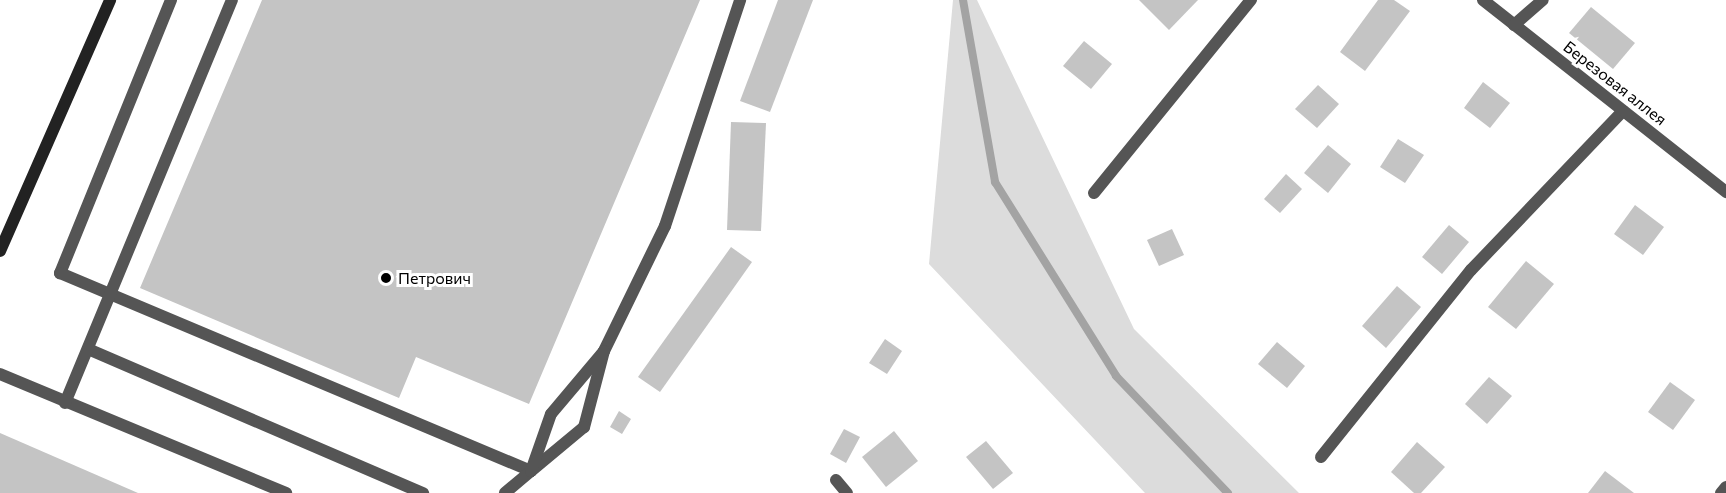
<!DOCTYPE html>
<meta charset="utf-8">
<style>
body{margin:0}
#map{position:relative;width:1726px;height:493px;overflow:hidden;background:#fff;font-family:Commissioner,sans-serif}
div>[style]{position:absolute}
.green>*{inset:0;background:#dcdcdc}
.stream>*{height:8px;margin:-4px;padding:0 4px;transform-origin:4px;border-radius:4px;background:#a3a3a3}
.building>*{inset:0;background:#c4c4c4}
.lane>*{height:12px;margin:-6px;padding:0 6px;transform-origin:6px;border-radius:6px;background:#555}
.street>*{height:12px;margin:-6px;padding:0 6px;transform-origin:6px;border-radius:6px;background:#555}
.secondary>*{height:12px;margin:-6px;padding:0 6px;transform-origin:6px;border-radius:6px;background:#222}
.dots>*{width:16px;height:16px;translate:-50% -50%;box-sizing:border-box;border:3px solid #fff;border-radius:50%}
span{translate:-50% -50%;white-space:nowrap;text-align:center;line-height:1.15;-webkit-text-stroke:6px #fff;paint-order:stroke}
.street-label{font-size:16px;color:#000}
.poi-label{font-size:16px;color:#000}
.left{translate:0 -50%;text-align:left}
</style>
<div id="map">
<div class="green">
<i style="clip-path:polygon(953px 0,977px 0,1134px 329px,1299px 493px,1145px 493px,929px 264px)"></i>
</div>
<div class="stream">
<i style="left:963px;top:0;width:185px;rotate:80deg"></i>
<i style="left:995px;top:182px;width:229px;rotate:58deg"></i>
<i style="left:1116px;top:376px;width:162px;rotate:46.3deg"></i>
</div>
<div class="building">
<i style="clip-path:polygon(262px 0,700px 0,529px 404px,416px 357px,399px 398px,140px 288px)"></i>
<i style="clip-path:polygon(778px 0,813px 0,770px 112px,740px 101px)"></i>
<i style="clip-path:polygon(1139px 0,1198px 0,1169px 30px)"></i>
<i style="clip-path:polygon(1378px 0,1394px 0,1410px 11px,1365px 71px,1340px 52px)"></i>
<i style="clip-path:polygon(1591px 7px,1635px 43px,1613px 69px,1569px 33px)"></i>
<i style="clip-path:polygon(1084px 41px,1112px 64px,1091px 89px,1063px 66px)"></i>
<i style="clip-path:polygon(1483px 82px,1510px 103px,1490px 128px,1464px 108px)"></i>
<i style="clip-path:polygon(1318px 85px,1339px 104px,1317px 128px,1295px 109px)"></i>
<i style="clip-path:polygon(731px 122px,766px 123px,761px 231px,727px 230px)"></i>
<i style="clip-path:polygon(1398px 139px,1424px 155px,1405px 183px,1380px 167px)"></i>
<i style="clip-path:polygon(1328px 145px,1351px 164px,1328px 193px,1304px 173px)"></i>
<i style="clip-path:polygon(1286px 174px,1302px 189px,1280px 213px,1264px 199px)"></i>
<i style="clip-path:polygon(1635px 205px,1664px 227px,1643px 255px,1614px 234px)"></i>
<i style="clip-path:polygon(1449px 225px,1469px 242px,1442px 274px,1422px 257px)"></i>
<i style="clip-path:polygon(1172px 229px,1184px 255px,1159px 266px,1147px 240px)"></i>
<i style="clip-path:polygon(731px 247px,752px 262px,660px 392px,638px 377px)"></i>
<i style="clip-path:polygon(1526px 261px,1554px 284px,1516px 329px,1488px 307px)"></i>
<i style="clip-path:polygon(1397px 286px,1421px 307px,1386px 348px,1362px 326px)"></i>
<i style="clip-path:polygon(885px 339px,902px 351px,887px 374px,869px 363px)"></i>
<i style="clip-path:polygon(1277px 342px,1305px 366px,1287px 388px,1258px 364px)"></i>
<i style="clip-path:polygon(1489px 377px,1512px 396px,1487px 424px,1465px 404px)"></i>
<i style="clip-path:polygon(1670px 382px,1695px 400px,1673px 430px,1648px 412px)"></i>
<i style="clip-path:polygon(619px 411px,631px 419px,622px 434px,610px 427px)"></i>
<i style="clip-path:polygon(844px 429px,860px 437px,846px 463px,830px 454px)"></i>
<i style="clip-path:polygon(894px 431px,918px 461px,886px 487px,862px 457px)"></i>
<i style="clip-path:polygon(0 433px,138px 493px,0 493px)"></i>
<i style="clip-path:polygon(986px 441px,1013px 473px,993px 489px,966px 457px)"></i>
<i style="clip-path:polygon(1417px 442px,1445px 467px,1421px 493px,1414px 493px,1391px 472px)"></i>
<i style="clip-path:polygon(1605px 471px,1634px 493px,1588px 493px)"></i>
</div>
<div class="lane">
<i style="left:171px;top:0;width:295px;rotate:112.1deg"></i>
<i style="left:60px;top:273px;width:511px;rotate:22.8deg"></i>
<i style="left:531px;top:471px;width:34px;rotate:140deg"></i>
<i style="left:1094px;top:193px;width:249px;rotate:-50.9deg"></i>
<i style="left:88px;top:349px;width:365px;rotate:23.3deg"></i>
<i style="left:604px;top:351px;width:139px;rotate:-64deg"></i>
<i style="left:665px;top:226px;width:238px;rotate:-71.6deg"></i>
<i style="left:604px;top:351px;width:79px;rotate:104.7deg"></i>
<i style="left:584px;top:427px;width:69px;rotate:140.3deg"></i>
<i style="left:531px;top:471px;width:60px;rotate:-70.7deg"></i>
<i style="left:551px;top:414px;width:82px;rotate:-49.9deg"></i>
<i style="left:0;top:374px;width:310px;rotate:22.6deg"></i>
<i style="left:65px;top:403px;width:436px;rotate:-67.5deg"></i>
<i style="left:1321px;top:457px;width:240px;rotate:-51.3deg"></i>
<i style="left:1471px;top:270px;width:220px;rotate:-46.3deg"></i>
<i style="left:836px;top:480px;width:17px;rotate:50deg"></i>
<i style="left:1721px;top:493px;width:8px;rotate:-50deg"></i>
</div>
<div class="street">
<i style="left:1483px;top:0;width:310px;rotate:38.3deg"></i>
<i style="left:1514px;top:25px;width:38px;rotate:-41deg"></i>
</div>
<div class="secondary">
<i style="left:0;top:251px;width:274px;rotate:-66.3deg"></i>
</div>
<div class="dots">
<i style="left:386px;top:278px;background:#000"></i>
</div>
<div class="street-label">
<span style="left:1615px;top:83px;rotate:38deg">Березовая аллея</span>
</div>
<div class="poi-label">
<span class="left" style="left:398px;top:278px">Петрович</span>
</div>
</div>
